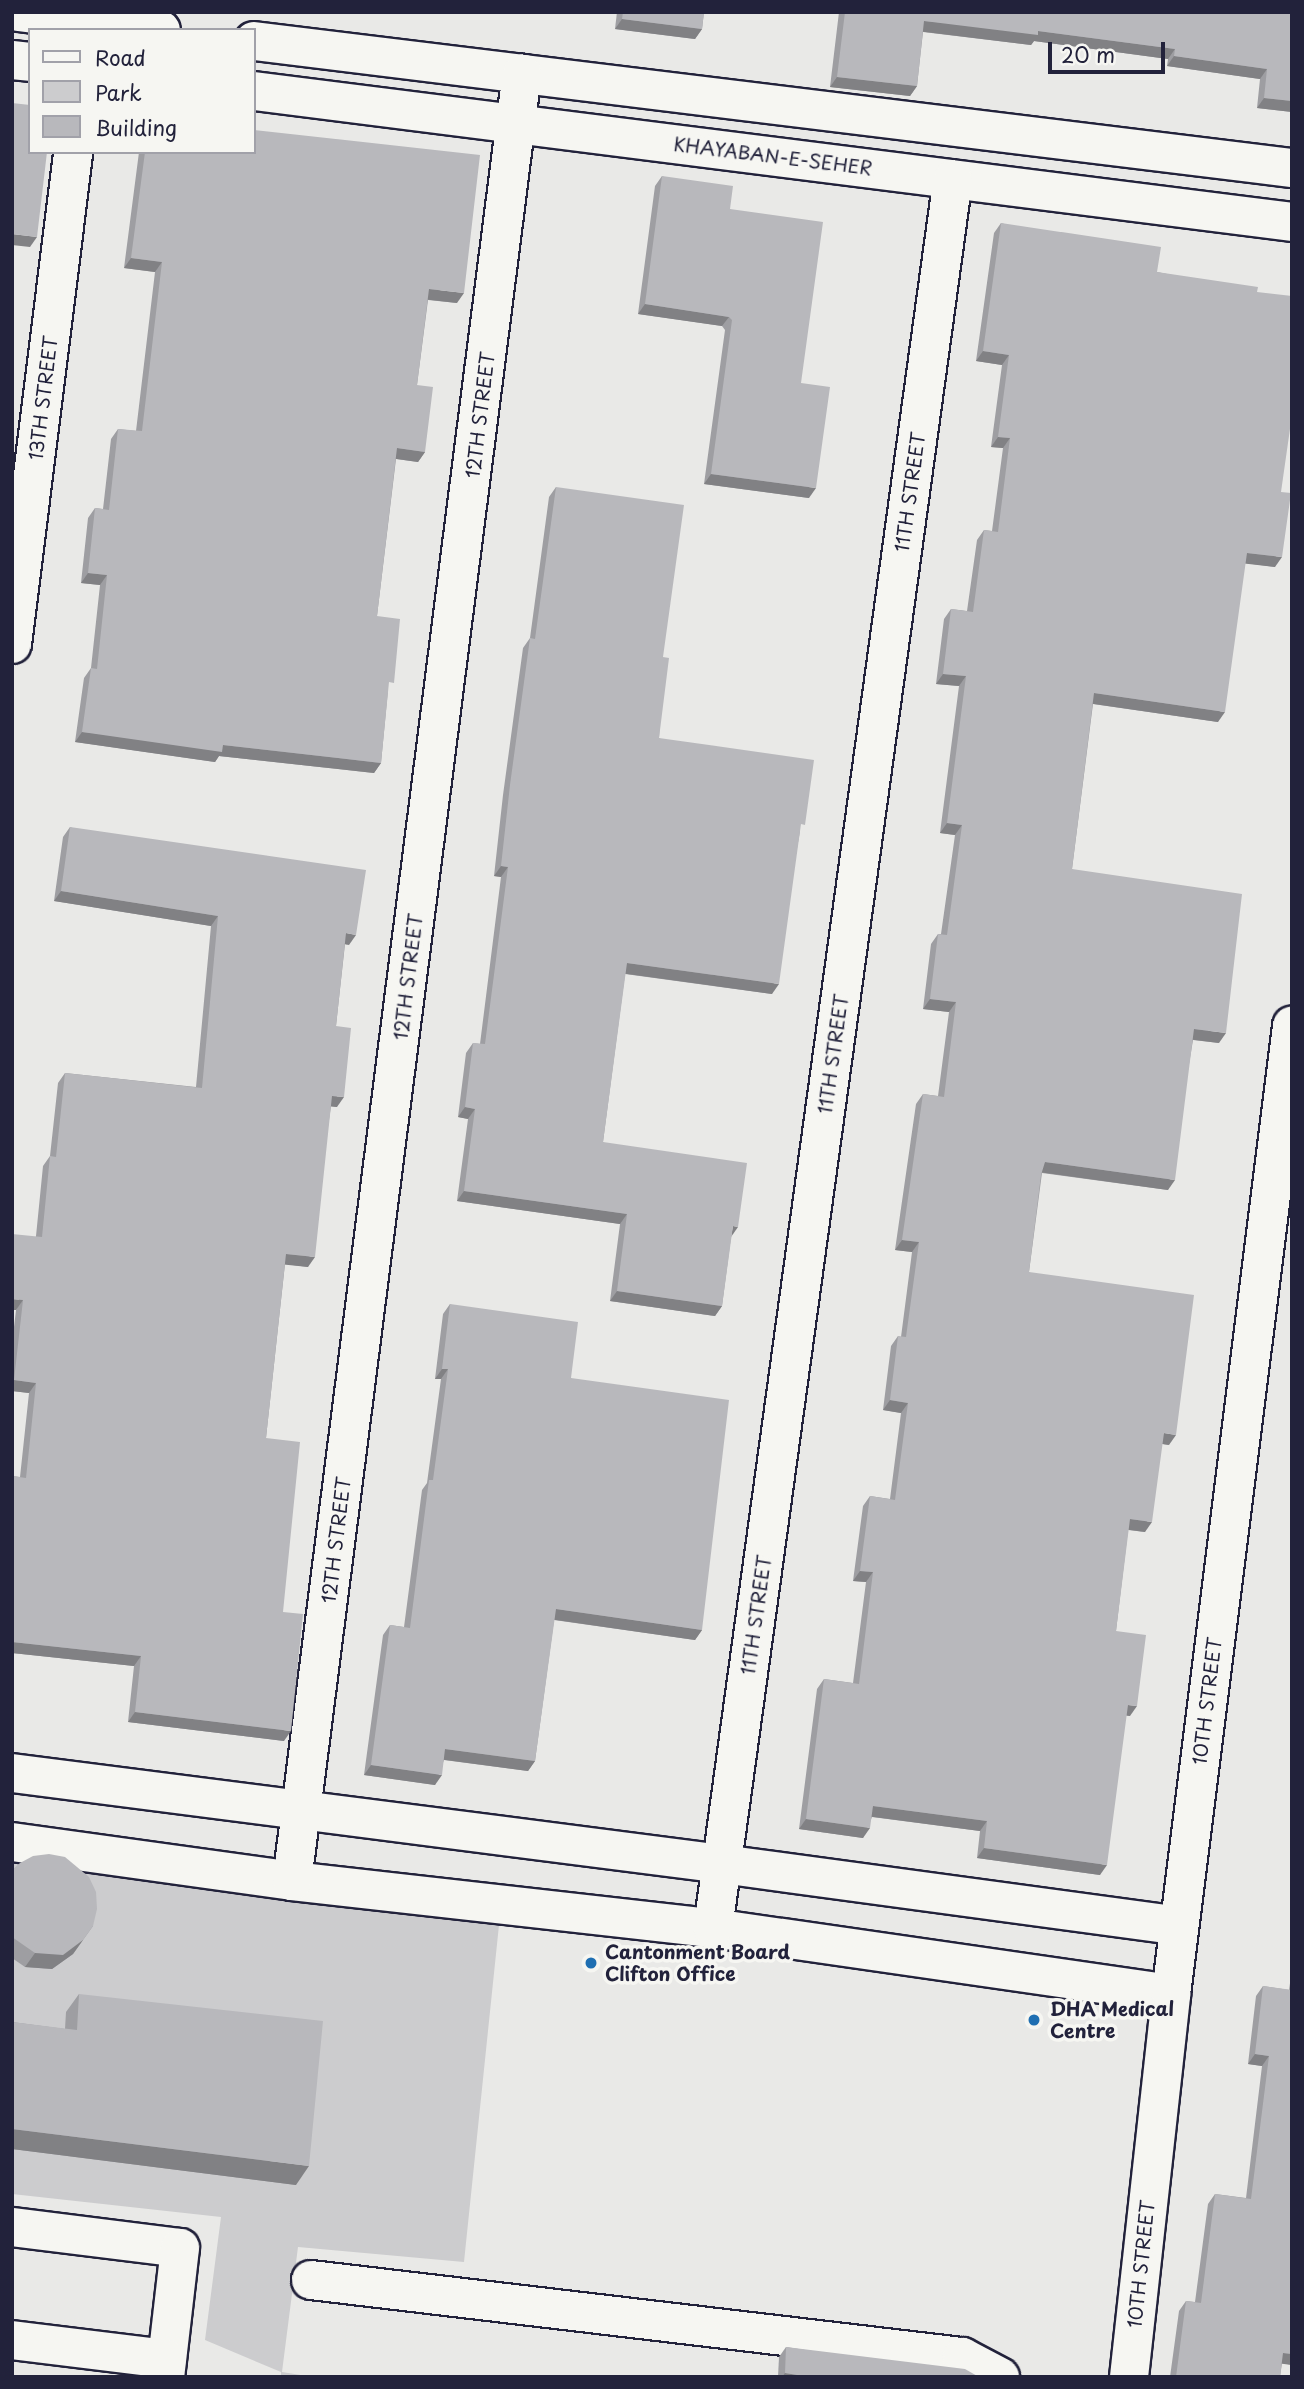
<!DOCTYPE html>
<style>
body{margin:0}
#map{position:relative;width:1304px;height:2389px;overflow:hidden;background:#e9e9e7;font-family:"Playpen Sans",sans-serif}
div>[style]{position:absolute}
.green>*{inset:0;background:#ccccce}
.roads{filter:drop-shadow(2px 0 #22223b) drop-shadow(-2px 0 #22223b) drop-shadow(0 2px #22223b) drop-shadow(0 -2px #22223b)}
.minor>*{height:38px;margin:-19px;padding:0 19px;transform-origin:19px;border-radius:19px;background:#f6f6f2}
.wall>*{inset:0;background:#9e9ea2}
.shaded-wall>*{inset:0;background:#818184}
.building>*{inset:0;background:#b8b8bc}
.dots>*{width:19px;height:19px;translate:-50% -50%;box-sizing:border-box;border:4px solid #f6f6f2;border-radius:50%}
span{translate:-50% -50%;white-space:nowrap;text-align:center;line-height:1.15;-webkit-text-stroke:7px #f6f6f2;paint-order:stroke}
.street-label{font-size:19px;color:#22223b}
.poi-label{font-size:19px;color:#22223b;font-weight:700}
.left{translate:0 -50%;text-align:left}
.frame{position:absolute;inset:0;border:14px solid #22223b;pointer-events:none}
.legend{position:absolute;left:28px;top:28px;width:228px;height:126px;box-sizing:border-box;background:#f6f6f2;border:2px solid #a1a1a9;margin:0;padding:9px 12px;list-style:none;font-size:21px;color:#22223b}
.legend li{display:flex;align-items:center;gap:14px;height:35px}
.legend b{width:35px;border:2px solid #a1a1a9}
.scale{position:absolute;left:1048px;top:42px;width:117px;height:32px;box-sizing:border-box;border:4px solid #22223b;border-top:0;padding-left:9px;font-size:21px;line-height:24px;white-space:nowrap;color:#22223b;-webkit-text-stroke:5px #f6f6f2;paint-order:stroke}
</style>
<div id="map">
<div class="green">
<i style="clip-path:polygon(12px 1857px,499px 1925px,464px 2262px,298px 2247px,282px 2372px,313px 2377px,281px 2377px,281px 2372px,205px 2340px,221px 2217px,12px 2194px)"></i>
</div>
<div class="roads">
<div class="minor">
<i style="left:18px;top:12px;width:144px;rotate:7.2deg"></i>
<i style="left:254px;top:41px;width:1046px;rotate:6.98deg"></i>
<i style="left:12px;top:60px;width:18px;rotate:6deg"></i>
<i style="left:254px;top:91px;width:1046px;rotate:7.19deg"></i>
<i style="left:12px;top:644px;width:496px;rotate:-82.9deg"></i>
<i style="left:12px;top:1773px;width:716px;rotate:7.3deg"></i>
<i style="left:722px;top:1864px;width:461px;rotate:7.7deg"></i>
<i style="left:12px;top:1842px;width:283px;rotate:7.9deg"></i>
<i style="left:292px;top:1881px;width:424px;rotate:6.4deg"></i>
<i style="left:713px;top:1928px;width:463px;rotate:8.2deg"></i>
<i style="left:292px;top:1881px;width:1822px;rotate:-82.75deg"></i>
<i style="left:713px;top:1928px;width:1765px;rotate:-82.19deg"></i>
<i style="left:12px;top:2227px;width:169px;rotate:7.1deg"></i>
<i style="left:180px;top:2248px;width:130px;rotate:96.6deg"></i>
<i style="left:311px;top:2280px;width:656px;rotate:6.75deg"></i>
<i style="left:962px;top:2357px;width:43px;rotate:27.8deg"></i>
<i style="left:12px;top:2340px;width:156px;rotate:7deg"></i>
<i style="left:1129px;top:2377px;width:385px;rotate:-83.7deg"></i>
<i style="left:1171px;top:1994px;width:976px;rotate:-82.87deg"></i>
</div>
</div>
<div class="wall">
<i style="clip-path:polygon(617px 12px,704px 12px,702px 29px,695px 39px,615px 29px)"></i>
<i style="clip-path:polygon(839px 12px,1292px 12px,1292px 112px,1257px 108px,1260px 79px,1167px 66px,1168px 59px,1034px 41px,1031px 45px,923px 32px,917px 86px,910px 96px,830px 87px)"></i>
<i style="clip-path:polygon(139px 152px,254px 152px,457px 303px,428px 300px,417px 385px,425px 452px,418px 462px,396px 459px,377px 616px,388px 690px,381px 763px,374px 773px,219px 756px,215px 762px,75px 742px,84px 678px,91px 668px,100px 585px,81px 583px,88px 518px,95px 508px,103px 509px,111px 439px,118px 429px,136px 431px,155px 272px,124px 268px)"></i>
<i style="clip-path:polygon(662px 176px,730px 209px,801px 383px,809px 498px,704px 484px,725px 330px,722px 326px,638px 314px,655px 186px)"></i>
<i style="clip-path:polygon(1001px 223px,1157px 272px,1257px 292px,1281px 492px,1275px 567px,1245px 563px,1218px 722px,1093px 704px,1072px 869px,1219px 1043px,1193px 1040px,1168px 1190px,1042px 1173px,1029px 1272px,1169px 1445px,1162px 1444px,1145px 1532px,1128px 1530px,1116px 1631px,1130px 1716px,1126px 1715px,1100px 1875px,977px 1858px,980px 1831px,872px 1817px,863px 1838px,799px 1829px,817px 1689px,824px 1679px,853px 1683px,866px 1582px,853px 1581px,863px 1506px,870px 1496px,890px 1499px,901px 1413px,883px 1410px,891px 1346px,898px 1336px,901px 1337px,912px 1252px,895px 1250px,916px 1104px,923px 1094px,938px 1096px,949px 1012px,923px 1009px,931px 944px,938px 934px,941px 934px,955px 835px,940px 833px,959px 686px,936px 684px,944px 619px,951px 609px,967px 611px,977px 540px,984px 530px,992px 531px,1003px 448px,991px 447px,1002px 365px,976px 361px,994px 233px)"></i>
<i style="clip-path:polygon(556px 487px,663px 657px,659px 738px,800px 831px,772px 994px,625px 974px,603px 1142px,731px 1237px,722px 1306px,715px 1316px,610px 1301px,620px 1224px,457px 1201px,468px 1119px,458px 1117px,466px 1053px,473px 1043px,480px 1044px,501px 877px,494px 876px,503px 795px,523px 648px,530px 638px,549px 497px)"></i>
<i style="clip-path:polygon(70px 827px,349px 945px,345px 944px,336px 1026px,337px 1107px,331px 1106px,308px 1267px,285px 1264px,266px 1438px,283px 1612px,284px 1741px,128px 1722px,134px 1666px,12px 1653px,12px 1476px,20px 1477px,29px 1393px,12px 1391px,12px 1344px,16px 1310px,36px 1236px,43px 1166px,50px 1156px,58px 1083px,65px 1073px,196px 1087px,211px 926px,54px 901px,63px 837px)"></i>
<i style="clip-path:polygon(450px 1304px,571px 1378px,702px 1630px,695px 1640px,554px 1620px,535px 1761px,528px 1771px,444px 1760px,435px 1785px,364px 1775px,383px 1635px,390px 1625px,404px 1627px,422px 1490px,427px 1483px,441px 1379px,435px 1379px,443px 1314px)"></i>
<i style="clip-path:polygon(12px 1870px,93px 1926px,73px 1954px,52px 1969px,25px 1967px,12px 1958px)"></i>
<i style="clip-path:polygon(1292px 1969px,1292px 2365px,1282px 2363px,1280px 2377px,1170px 2377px,1179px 2311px,1186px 2301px,1195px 2302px,1208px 2204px,1215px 2194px,1246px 2198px,1262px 2066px,1248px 2064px,1256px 1996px,1263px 1986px,1289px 1990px)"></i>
<i style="clip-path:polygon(79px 1994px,296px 2185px,12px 2149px,12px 2022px,65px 2029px,66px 2012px)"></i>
<i style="clip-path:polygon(786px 2347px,979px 2377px,778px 2377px,779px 2357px)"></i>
</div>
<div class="shaded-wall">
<i style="clip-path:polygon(622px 19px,702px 29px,695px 39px,615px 29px)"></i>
<i style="clip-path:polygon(924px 21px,1038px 31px,1175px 49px,1168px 59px,1034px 41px,1031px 45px,917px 31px)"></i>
<i style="clip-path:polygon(1174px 56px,1267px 69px,1260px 79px,1167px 66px)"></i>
<i style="clip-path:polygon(837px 77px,917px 86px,910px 96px,830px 87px)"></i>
<i style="clip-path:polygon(1264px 98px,1292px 101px,1292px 112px,1257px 108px)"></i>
<i style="clip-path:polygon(12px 234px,37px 237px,30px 247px,12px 245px)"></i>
<i style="clip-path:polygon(131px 258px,162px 262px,155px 272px,124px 268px)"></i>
<i style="clip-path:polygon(429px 289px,464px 293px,457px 303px,422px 299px)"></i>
<i style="clip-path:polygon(645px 304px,729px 317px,722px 326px,638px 314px)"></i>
<i style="clip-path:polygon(983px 351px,1009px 355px,1002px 365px,976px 361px)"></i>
<i style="clip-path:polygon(998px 437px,1010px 438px,1003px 448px,991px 447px)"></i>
<i style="clip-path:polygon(397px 448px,425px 452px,418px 462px,390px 458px)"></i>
<i style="clip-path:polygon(711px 474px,816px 488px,809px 498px,704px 484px)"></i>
<i style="clip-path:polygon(1247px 553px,1282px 557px,1275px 567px,1240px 563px)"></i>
<i style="clip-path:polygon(88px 573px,107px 575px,100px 585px,81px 583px)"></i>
<i style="clip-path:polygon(943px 674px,966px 676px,959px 686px,936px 684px)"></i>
<i style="clip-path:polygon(1094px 693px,1225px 712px,1218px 722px,1087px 703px)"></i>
<i style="clip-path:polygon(82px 732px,223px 745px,381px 763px,374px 773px,219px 756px,215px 762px,75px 742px)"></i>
<i style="clip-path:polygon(947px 823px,962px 825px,955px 835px,940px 833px)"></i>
<i style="clip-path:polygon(501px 866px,508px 867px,501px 877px,494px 876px)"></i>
<i style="clip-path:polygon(61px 891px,218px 916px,211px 926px,54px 901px)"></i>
<i style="clip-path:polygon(346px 933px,356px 935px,349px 945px,339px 943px)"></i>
<i style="clip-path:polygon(627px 963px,779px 984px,772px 994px,620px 973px)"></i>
<i style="clip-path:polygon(930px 999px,956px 1002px,949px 1012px,923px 1009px)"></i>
<i style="clip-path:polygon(1194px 1029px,1226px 1033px,1219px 1043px,1187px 1039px)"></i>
<i style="clip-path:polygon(332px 1096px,344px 1097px,337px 1107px,325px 1106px)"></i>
<i style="clip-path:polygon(465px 1107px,475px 1109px,468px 1119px,458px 1117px)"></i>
<i style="clip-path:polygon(1045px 1162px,1175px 1180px,1168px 1190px,1038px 1172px)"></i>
<i style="clip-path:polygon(464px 1191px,627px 1214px,620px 1224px,457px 1201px)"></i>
<i style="clip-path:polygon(733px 1226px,738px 1227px,731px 1237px)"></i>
<i style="clip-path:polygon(902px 1240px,919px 1242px,912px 1252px,895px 1250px)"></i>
<i style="clip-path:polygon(286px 1254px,315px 1257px,308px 1267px,279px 1264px)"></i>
<i style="clip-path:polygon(617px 1291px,722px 1306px,715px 1316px,610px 1301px)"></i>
<i style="clip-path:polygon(12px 1299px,23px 1300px,16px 1310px,12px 1310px)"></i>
<i style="clip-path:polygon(442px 1369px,448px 1369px,441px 1379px,435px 1379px)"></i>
<i style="clip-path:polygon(14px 1380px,36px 1383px,29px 1393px,12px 1391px,12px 1383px)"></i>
<i style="clip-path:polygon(890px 1400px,908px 1403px,901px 1413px,883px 1410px)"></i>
<i style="clip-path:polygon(1164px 1433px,1176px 1435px,1169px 1445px,1157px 1443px)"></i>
<i style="clip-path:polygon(1130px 1519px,1152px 1522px,1145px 1532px,1123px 1529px)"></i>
<i style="clip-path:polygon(860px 1571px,873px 1572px,866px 1582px,853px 1581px)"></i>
<i style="clip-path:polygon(556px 1609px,702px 1630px,695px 1640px,549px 1619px)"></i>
<i style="clip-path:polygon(12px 1642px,141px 1656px,134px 1666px,12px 1653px)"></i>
<i style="clip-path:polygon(1128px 1705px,1137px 1706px,1130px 1716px,1121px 1715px)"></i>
<i style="clip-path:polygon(135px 1712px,291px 1731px,284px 1741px,128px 1722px)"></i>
<i style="clip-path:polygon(445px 1749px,535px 1761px,528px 1771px,438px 1759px)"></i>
<i style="clip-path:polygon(371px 1765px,442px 1775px,435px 1785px,364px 1775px)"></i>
<i style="clip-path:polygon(873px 1806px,987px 1821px,980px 1831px,866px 1816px)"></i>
<i style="clip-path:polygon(806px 1819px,870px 1828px,863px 1838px,799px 1829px)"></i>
<i style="clip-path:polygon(984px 1848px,1107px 1865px,1100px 1875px,977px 1858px)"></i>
<i style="clip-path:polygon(83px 1940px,73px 1954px,52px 1969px,25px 1967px,35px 1953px)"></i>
<i style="clip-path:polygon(1255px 2054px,1269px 2056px,1262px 2066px,1248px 2064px)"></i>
<i style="clip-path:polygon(12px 2129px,309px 2166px,296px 2185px,12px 2149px)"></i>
<i style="clip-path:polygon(1283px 2353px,1292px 2354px,1292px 2365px,1276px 2363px)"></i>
<i style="clip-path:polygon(785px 2373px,810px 2377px,782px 2377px)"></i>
</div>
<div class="building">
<i style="clip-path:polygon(623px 12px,704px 12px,702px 29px,622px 19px)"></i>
<i style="clip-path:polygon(845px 12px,1292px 12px,1292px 101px,1264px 98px,1267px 69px,1174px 56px,1175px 49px,1038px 31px,1038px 35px,924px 21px,917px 86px,837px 77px)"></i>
<i style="clip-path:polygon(12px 103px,30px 105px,30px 152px,47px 152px,37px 237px,12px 234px)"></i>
<i style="clip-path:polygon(254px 130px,480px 155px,464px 293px,429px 289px,417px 385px,433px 387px,425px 452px,397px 448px,377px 616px,400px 619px,394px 683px,389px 682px,381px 763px,223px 745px,222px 752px,82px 732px,91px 668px,97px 669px,107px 575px,88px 573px,95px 508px,109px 510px,118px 429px,142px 431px,162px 262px,131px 258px,145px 152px,254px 152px)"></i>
<i style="clip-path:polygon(662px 176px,733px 186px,730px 209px,823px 222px,801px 383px,830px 387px,816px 488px,711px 474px,732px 320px,729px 317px,645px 304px)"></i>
<i style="clip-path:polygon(1001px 223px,1161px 247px,1157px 272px,1258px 287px,1257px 292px,1292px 296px,1292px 415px,1281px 492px,1291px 493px,1282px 557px,1247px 553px,1225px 712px,1094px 693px,1072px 869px,1242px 894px,1226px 1033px,1194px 1029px,1175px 1180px,1045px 1162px,1041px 1175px,1029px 1272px,1194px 1295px,1176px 1435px,1164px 1433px,1152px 1522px,1130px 1519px,1116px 1631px,1146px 1635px,1137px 1706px,1128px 1705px,1107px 1865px,984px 1848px,987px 1821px,873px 1806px,870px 1828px,806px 1819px,824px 1679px,859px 1684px,873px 1572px,860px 1571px,870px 1496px,895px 1500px,908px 1403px,890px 1400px,898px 1336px,906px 1337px,919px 1242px,902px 1240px,923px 1094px,944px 1097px,956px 1002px,930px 999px,938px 934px,947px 935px,962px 825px,947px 823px,966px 676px,943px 674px,951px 609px,973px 612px,984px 530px,998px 532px,1010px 438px,998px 437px,1009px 355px,983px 351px)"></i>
<i style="clip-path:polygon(556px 487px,684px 505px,663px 657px,669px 658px,659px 738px,814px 760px,805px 825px,801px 824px,779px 984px,627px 963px,603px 1142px,747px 1163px,738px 1227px,733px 1226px,722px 1306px,617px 1291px,627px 1214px,464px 1191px,475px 1109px,465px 1107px,473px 1043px,485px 1044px,508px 867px,501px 866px,510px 785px,530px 638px,535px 639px)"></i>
<i style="clip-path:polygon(70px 827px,366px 870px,356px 935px,346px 933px,336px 1026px,351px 1028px,344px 1097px,332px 1096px,315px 1257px,286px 1254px,266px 1438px,300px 1442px,283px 1612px,303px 1614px,291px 1731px,135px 1712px,141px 1656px,12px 1642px,12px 1476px,26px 1478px,36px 1383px,14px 1380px,23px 1300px,12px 1299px,12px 1234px,42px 1237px,50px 1156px,56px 1157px,65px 1073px,202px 1088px,218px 916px,61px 891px)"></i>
<i style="clip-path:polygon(450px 1304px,578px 1322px,571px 1378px,729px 1400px,702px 1630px,556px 1609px,535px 1761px,445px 1749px,442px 1775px,371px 1765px,390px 1625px,410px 1628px,429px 1480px,433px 1480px,448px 1369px,442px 1369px)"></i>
<i style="clip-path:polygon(49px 1854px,65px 1857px,89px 1877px,96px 1892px,97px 1909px,93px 1926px,83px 1940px,63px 1955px,35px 1953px,12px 1937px,12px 1870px,20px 1863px,33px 1856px)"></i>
<i style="clip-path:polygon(1263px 1986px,1292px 1990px,1292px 2354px,1283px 2353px,1280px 2377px,1176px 2377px,1186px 2301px,1201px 2303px,1215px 2194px,1251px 2199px,1269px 2056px,1255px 2054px)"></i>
<i style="clip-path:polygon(79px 1994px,323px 2021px,309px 2166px,12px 2129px,12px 2022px,77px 2030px)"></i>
<i style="clip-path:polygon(786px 2347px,965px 2369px,979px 2377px,810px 2377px,785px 2373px)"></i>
</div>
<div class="dots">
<i style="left:591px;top:1963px;background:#1f6fb2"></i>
<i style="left:1034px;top:2020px;background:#1f6fb2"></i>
</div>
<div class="street-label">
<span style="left:773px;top:156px;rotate:7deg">KHAYABAN-E-SEHER</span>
<span style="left:43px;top:398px;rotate:-83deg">13TH STREET</span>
<span style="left:480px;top:415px;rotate:-83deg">12TH STREET</span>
<span style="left:910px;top:492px;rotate:-82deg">11TH STREET</span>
<span style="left:408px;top:977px;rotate:-83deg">12TH STREET</span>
<span style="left:833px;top:1054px;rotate:-82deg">11TH STREET</span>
<span style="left:336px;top:1540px;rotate:-83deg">12TH STREET</span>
<span style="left:756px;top:1615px;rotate:-82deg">11TH STREET</span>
<span style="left:1207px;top:1701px;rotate:-83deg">10TH STREET</span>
<span style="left:1141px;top:2264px;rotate:-84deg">10TH STREET</span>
</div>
<div class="poi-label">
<span class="left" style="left:605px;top:1963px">Cantonment Board<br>Clifton Office</span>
<span class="left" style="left:1050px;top:2020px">DHA Medical<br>Centre</span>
</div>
<div class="frame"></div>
<ul class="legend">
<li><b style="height:9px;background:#f6f6f2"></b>Road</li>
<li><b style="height:19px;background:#ccccce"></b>Park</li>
<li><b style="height:19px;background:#b8b8bc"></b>Building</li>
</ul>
<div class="scale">20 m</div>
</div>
